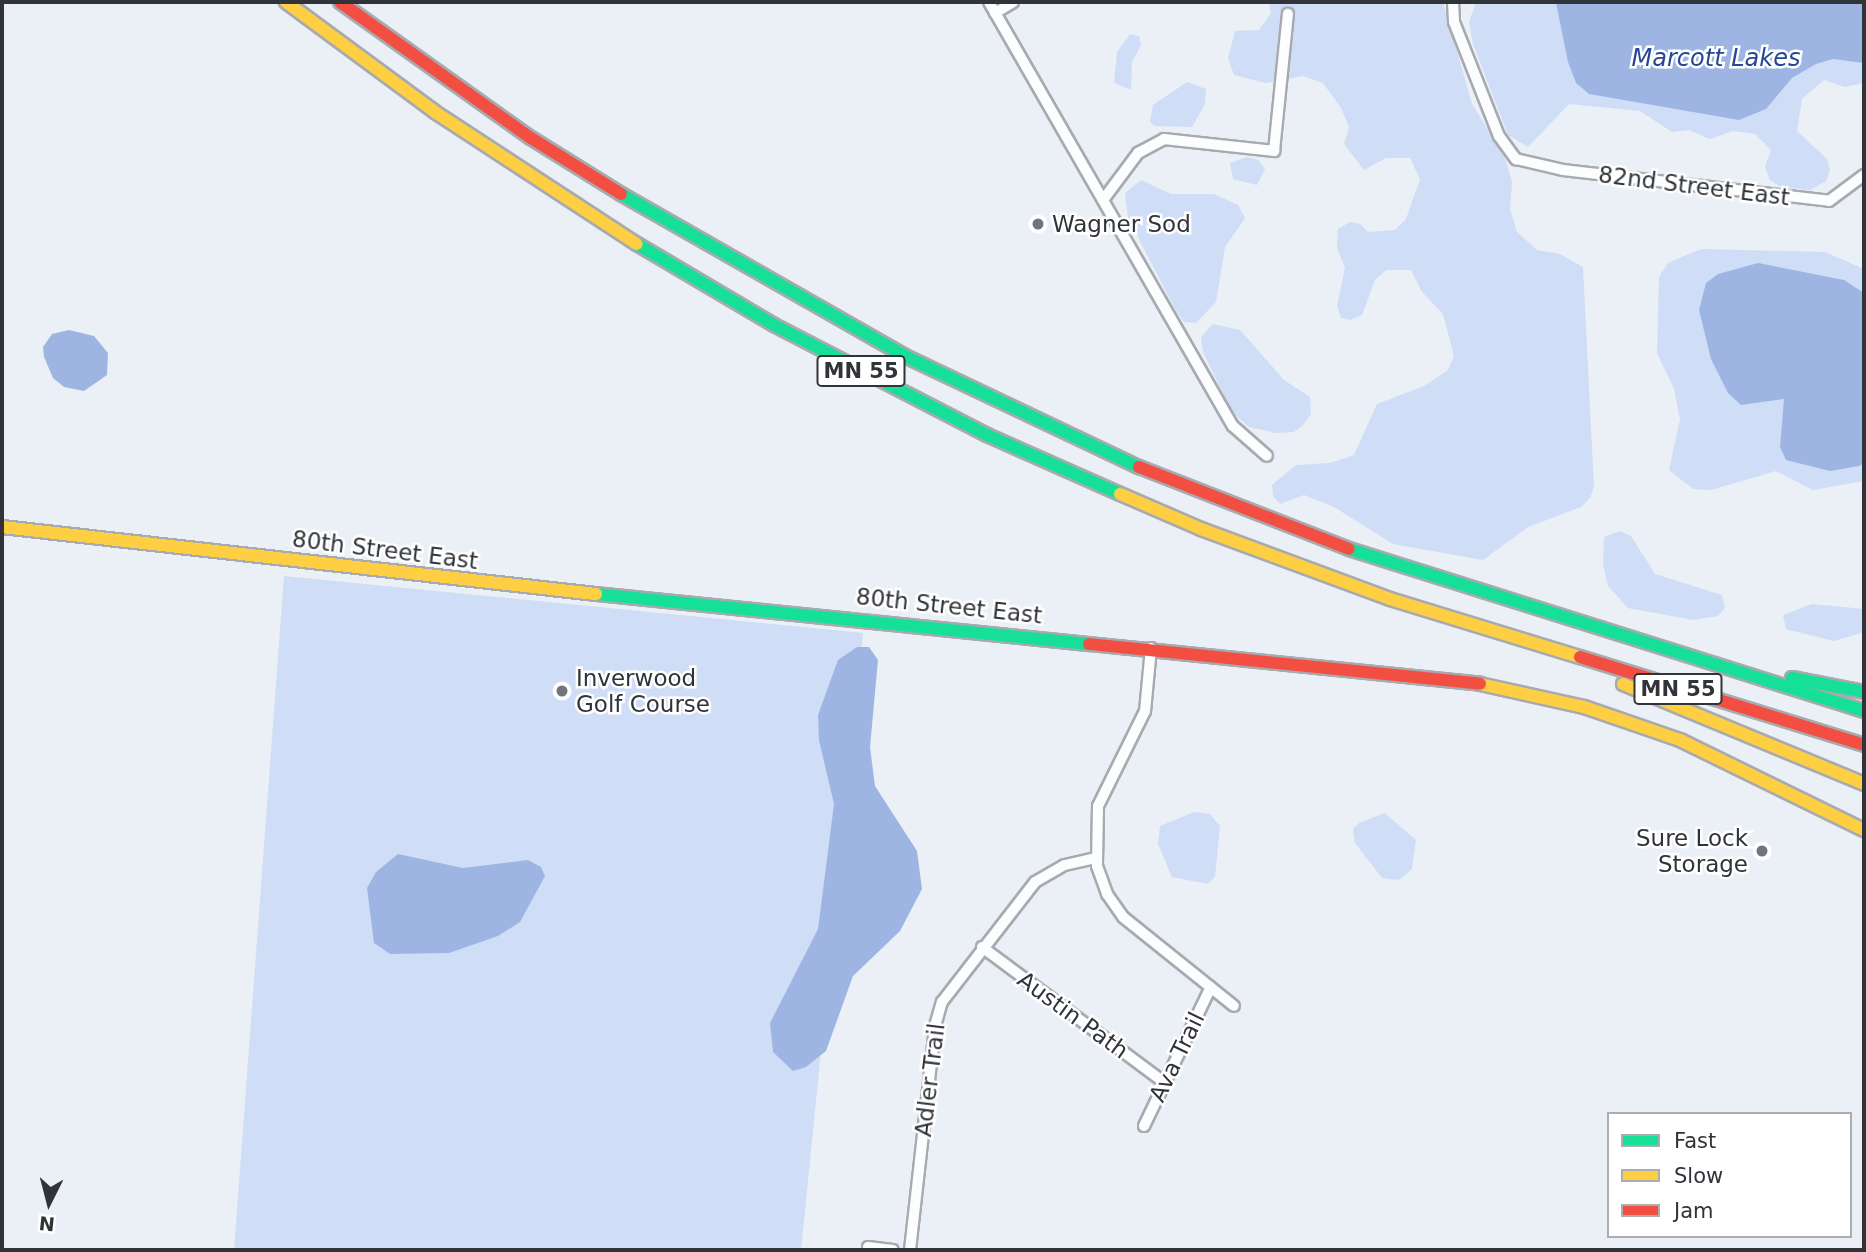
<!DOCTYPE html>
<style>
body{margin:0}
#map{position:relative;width:1866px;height:1252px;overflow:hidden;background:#ebeff6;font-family:"DejaVu Sans",sans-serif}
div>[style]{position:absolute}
.green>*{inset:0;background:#cfddf7}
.water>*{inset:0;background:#9eb5e4}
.roads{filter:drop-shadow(2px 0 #a7aaaf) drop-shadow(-2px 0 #a7aaaf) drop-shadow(0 2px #a7aaaf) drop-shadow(0 -2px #a7aaaf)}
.street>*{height:10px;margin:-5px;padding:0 5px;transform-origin:5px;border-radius:5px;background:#fcfdfe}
.fast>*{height:12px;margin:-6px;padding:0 6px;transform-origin:6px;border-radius:6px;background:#16e098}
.slow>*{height:12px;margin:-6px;padding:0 6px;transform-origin:6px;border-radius:6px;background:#ffcf43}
.jam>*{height:12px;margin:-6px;padding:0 6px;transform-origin:6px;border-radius:6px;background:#f24e42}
.dots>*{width:19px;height:19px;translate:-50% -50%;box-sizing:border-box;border:4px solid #fff;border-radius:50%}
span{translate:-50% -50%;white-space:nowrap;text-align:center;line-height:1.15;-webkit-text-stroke:5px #fff;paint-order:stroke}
.shield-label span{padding:2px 5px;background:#fff;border:2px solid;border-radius:5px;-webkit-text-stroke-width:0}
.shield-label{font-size:21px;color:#303338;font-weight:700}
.street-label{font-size:23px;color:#303338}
.poi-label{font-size:23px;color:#303338}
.left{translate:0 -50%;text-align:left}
.right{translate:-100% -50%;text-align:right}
.water-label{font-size:24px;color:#264793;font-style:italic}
.frame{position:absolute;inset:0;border:4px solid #303338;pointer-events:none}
.legend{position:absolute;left:1607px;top:1112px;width:245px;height:126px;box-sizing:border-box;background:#fff;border:2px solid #acadaf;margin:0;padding:9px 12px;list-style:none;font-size:21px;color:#303338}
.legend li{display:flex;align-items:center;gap:14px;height:35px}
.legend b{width:35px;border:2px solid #acadaf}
.north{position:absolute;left:14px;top:1168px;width:70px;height:70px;-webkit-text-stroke:5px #fff;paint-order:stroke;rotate:186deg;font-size:19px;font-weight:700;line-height:28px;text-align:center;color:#303338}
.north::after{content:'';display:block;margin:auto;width:24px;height:32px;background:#303338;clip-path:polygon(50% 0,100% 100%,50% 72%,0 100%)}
</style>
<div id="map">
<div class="green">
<i style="clip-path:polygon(1269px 2px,1443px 2px,1472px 104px,1504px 156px,1512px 181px,1510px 209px,1517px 232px,1537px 250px,1560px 254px,1583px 267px,1594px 487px,1590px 498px,1581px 507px,1528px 527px,1483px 560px,1393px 544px,1334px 507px,1304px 495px,1280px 504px,1273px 496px,1272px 485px,1296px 465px,1330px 463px,1354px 455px,1377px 404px,1424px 386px,1448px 370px,1454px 356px,1443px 314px,1422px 292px,1411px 270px,1386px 270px,1375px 280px,1362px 315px,1350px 320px,1341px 318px,1337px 306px,1345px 268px,1337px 248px,1338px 229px,1350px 222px,1360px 224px,1368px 232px,1395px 230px,1406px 219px,1420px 179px,1410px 158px,1386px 158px,1364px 170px,1344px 144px,1349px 127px,1341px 108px,1323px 83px,1303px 76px,1266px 83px,1234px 75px,1228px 58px,1235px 31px,1259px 30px,1271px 13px)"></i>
<i style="clip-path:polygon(1476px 2px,1864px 2px,1864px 83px,1845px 87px,1824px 80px,1802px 99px,1797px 131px,1827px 159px,1830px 170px,1826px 181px,1810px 190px,1781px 187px,1770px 180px,1765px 167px,1771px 150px,1755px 134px,1733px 131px,1710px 139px,1689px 130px,1672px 132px,1640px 111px,1569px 104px,1528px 147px,1508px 135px,1473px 44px,1469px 22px)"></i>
<i style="clip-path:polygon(1130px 34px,1139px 36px,1141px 45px,1132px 62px,1131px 90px,1114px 83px,1117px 52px)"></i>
<i style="clip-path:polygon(1187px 82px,1206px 89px,1205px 104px,1192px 127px,1154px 126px,1150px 121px,1153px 105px)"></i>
<i style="clip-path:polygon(1247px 157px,1258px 160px,1265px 169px,1257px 185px,1233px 179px,1230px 163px)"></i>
<i style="clip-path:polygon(1141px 180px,1171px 194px,1214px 194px,1238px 205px,1245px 218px,1225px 247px,1216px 302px,1196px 323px,1184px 322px,1174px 307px,1128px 218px,1125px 193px)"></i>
<i style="clip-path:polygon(1701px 249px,1825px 252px,1864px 269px,1864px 481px,1813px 490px,1776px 471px,1711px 490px,1693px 489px,1669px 470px,1680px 419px,1674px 389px,1657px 353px,1659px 277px,1668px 263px)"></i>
<i style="clip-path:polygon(1213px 324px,1240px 330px,1284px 380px,1310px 397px,1311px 414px,1303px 425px,1294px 432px,1276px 433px,1249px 427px,1232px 412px,1203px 352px,1201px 337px)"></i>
<i style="clip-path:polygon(1620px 531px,1631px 536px,1655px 574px,1722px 595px,1725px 608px,1718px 616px,1693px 620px,1628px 608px,1608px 586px,1603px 564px,1604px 537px)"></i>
<i style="clip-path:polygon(284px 576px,863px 633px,801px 1250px,234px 1250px)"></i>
<i style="clip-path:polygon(1812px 604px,1864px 609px,1864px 632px,1834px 641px,1786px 629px,1783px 615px)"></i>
<i style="clip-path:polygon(1194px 812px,1210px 814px,1220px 826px,1215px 877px,1208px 884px,1172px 877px,1158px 844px,1160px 826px)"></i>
<i style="clip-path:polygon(1385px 813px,1416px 840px,1412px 869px,1399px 880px,1382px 878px,1355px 843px,1353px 829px,1359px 823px)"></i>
</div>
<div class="water">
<i style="clip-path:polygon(1864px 2px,1864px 63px,1833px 59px,1816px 64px,1792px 78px,1766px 109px,1739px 120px,1589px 94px,1576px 83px,1568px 62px,1556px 3px)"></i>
<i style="clip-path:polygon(1758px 263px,1844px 280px,1864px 293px,1864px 463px,1859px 466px,1830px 471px,1786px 460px,1780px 447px,1784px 399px,1741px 405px,1728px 393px,1711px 359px,1699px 310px,1706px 283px,1718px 274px)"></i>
<i style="clip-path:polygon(69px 330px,94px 336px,108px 353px,107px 375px,84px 391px,64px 387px,53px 378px,44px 357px,43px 347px,52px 334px)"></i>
<i style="clip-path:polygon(857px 647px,869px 647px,878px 660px,870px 747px,875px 786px,917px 851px,922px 889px,900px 931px,853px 976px,826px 1051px,806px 1067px,793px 1071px,773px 1052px,770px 1023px,818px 929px,834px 804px,819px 740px,818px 715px,838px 660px)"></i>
<i style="clip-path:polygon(398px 854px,463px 868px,528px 860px,541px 867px,545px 876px,520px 922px,498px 936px,449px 953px,390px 954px,374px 943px,367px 888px,376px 872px)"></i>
</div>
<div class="roads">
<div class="street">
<i style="left:989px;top:2px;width:489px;rotate:60.1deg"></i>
<i style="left:1233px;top:426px;width:45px;rotate:41.4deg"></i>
<i style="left:1453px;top:2px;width:20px;rotate:87deg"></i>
<i style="left:1454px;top:22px;width:123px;rotate:68.5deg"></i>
<i style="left:1499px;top:136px;width:29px;rotate:54deg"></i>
<i style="left:1516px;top:159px;width:48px;rotate:13.2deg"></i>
<i style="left:1563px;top:170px;width:268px;rotate:6.6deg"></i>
<i style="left:1829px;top:201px;width:44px;rotate:-36.6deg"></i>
<i style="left:995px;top:13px;width:21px;rotate:-31deg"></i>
<i style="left:1103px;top:200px;width:59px;rotate:-53.3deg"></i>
<i style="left:1138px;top:153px;width:30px;rotate:-28deg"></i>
<i style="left:1164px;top:139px;width:111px;rotate:6.2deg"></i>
<i style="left:1274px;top:151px;width:138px;rotate:-84.2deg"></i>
<i style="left:1151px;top:648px;width:63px;rotate:95.4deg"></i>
<i style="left:1145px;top:711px;width:106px;rotate:116.3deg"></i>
<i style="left:1098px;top:806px;width:60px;rotate:91deg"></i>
<i style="left:1097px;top:866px;width:30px;rotate:70deg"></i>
<i style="left:1107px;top:894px;width:28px;rotate:55deg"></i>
<i style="left:1123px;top:917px;width:142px;rotate:38.7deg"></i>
<i style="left:982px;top:947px;width:228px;rotate:36.6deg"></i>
<i style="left:1144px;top:1126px;width:154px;rotate:-64.3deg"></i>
<i style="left:868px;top:1247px;width:25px;rotate:7deg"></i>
<i style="left:910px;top:1250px;width:225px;rotate:-83.6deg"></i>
<i style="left:935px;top:1026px;width:25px;rotate:-74deg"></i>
<i style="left:942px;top:1002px;width:152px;rotate:-52.2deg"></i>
<i style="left:1035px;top:882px;width:34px;rotate:-30deg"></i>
<i style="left:1065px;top:865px;width:32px;rotate:-13deg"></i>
</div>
<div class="fast">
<i style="left:621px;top:194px;width:331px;rotate:29.7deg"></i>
<i style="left:909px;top:358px;width:255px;rotate:25.4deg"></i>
<i style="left:637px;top:244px;width:159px;rotate:30.6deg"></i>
<i style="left:774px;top:325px;width:240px;rotate:27.3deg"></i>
<i style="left:987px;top:435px;width:145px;rotate:23.9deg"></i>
<i style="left:1349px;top:549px;width:540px;rotate:17.46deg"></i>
<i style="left:596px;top:594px;width:496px;rotate:5.8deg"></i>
<i style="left:1792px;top:678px;width:73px;rotate:11deg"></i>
</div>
<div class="slow">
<i style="left:286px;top:2px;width:185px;rotate:36.4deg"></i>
<i style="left:435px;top:112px;width:241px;rotate:33.2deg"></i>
<i style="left:1120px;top:494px;width:88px;rotate:23.4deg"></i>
<i style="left:1201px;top:529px;width:202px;rotate:20.3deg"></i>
<i style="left:1390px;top:599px;width:199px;rotate:17deg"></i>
<i style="left:2px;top:527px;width:598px;rotate:6.44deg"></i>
<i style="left:1480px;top:684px;width:107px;rotate:12.5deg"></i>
<i style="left:1584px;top:707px;width:102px;rotate:19deg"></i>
<i style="left:1680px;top:740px;width:205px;rotate:26.1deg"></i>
<i style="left:1623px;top:684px;width:261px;rotate:22.5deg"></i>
</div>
<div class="jam">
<i style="left:340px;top:2px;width:234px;rotate:35.5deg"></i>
<i style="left:531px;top:138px;width:106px;rotate:31.9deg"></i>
<i style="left:1139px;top:467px;width:225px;rotate:21.3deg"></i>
<i style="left:1089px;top:644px;width:393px;rotate:5.8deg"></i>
<i style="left:1580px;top:657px;width:297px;rotate:17.2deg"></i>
</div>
</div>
<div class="dots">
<i style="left:1038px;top:224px;background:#71757a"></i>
<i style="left:562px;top:691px;background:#71757a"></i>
<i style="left:1762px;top:851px;background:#71757a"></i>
</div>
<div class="shield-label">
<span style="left:861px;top:371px">MN 55</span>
<span style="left:1678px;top:689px">MN 55</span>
</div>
<div class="street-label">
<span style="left:1694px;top:186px;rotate:7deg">82nd Street East</span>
<span style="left:385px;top:550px;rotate:7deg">80th Street East</span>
<span style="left:949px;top:606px;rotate:6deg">80th Street East</span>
<span style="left:1073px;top:1015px;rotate:36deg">Austin Path</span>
<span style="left:1177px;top:1057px;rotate:-64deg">Ava Trail</span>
<span style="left:930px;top:1080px;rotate:-83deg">Adler Trail</span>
</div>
<div class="poi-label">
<span class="left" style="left:1052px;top:224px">Wagner Sod</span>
<span class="left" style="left:576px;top:691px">Inverwood<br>Golf Course</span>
<span class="right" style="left:1748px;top:851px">Sure Lock<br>Storage</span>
</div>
<div class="water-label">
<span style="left:1716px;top:59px">Marcott Lakes</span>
</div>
<div class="frame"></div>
<ul class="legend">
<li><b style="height:9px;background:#16e098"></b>Fast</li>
<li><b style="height:9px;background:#ffcf43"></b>Slow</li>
<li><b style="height:9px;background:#f24e42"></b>Jam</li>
</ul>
<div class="north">N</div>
</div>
